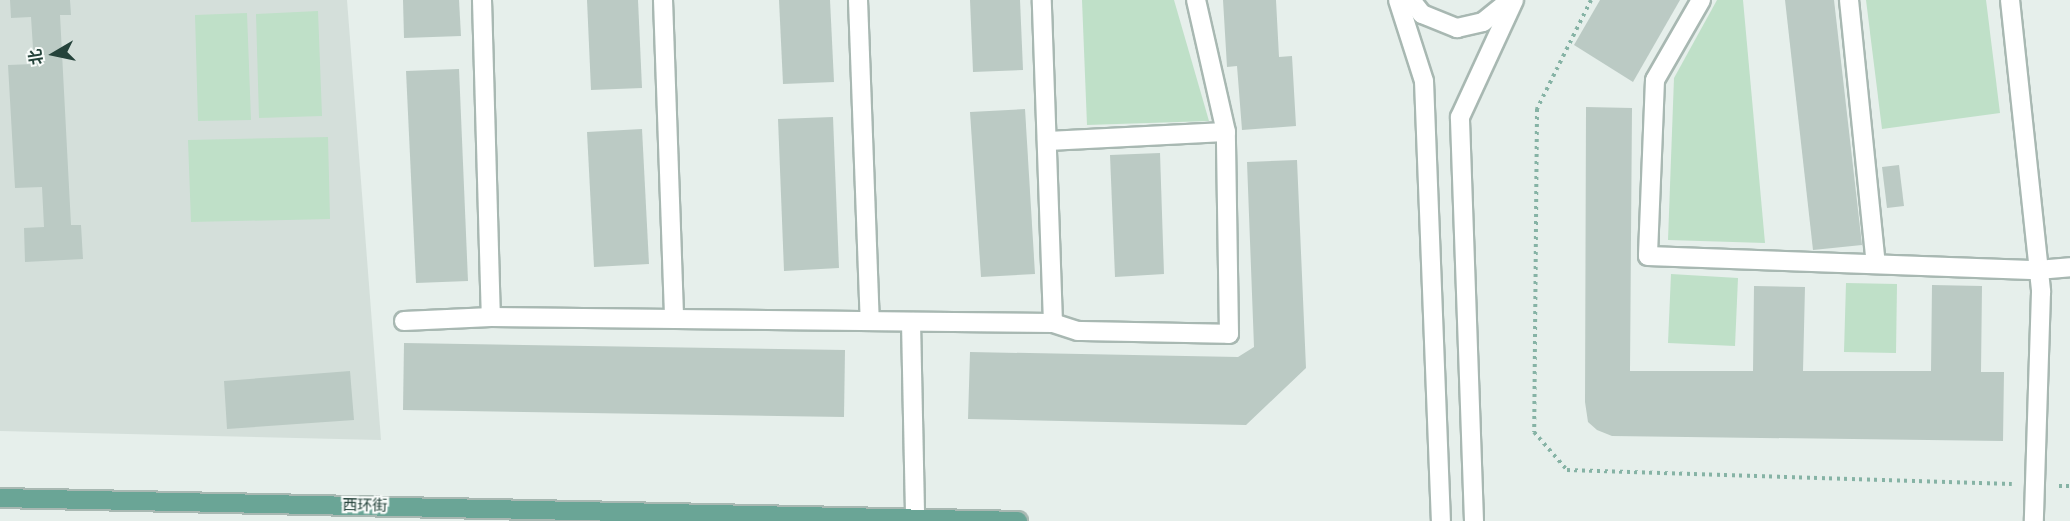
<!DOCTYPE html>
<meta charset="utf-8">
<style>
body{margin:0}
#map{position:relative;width:2070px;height:521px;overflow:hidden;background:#e6efeb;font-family:"Work Sans","Noto Sans SC",sans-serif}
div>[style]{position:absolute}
.built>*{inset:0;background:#d4dfda}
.green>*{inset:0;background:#bfe0c8}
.building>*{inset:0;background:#bbcac4}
.path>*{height:4px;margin-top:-2px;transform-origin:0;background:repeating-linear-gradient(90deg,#86b3a5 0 3px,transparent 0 7.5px)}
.roads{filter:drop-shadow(2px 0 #a8b8b2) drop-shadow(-2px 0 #a8b8b2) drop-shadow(0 2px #a8b8b2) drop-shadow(0 -2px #a8b8b2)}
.minor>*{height:18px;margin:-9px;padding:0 9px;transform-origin:9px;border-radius:9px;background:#fff}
.major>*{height:18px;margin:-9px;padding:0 9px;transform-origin:9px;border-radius:9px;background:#6aa596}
span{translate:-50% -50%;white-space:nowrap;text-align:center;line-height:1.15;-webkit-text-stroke:4.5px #f7fbf9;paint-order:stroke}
.street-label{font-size:15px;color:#24423a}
.north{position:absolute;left:24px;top:24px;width:60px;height:60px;-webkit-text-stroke:4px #f7fbf9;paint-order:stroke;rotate:261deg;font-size:16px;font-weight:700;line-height:24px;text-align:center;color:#24423a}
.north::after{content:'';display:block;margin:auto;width:21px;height:27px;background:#24423a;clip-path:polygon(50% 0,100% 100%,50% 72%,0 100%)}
</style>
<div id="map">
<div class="built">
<i style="clip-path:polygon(0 0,347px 0,381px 440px,0 431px)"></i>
</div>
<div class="green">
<i style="clip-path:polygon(1082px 0,1174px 0,1209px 121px,1087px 125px)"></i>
<i style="clip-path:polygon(1717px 0,1743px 0,1765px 243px,1668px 240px,1674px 78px)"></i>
<i style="clip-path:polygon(1866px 0,1986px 0,2000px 113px,1882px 129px)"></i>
<i style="clip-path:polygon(318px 11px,322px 116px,259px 118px,256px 14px)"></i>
<i style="clip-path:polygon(247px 13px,251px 120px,198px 121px,195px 15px)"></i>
<i style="clip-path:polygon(328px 137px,330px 219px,191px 222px,188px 140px)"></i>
<i style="clip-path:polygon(1671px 274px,1738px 278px,1735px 346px,1668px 343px)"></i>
<i style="clip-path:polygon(1846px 283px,1897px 284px,1896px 353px,1844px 352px)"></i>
</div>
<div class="building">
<i style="clip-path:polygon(10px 0,70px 0,71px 15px,60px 15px,71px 225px,81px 225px,83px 259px,25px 262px,24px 228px,44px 227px,42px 187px,15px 188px,8px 65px,34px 64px,31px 17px,11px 18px)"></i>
<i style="clip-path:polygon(403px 0,459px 0,461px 36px,404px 38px)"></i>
<i style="clip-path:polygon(587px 0,638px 0,642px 88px,591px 90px)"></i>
<i style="clip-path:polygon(779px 0,830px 0,834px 82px,783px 84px)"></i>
<i style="clip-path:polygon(970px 0,1020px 0,1023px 70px,973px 72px)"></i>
<i style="clip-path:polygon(1223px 0,1276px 0,1279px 57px,1292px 56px,1296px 126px,1242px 130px,1237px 66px,1227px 67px)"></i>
<i style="clip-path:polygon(1600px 0,1680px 0,1633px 82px,1574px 45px)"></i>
<i style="clip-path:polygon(1785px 0,1834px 0,1862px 245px,1813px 250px)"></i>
<i style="clip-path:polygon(459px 69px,468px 281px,416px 283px,406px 71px)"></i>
<i style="clip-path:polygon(1586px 107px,1632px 108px,1630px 371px,1753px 371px,1754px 286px,1805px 287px,1803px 371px,1931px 371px,1932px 285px,1982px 286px,1981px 372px,2004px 372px,2003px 441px,1612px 436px,1597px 430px,1588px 422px,1585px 402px)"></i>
<i style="clip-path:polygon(1025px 109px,1035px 274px,981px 277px,970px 112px)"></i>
<i style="clip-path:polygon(833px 117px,839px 268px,784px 271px,778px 119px)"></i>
<i style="clip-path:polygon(642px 129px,649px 264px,594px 267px,587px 132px)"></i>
<i style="clip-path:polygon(1160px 153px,1164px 274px,1115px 277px,1110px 155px)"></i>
<i style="clip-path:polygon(1297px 160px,1306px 368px,1246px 425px,968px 419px,970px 352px,1238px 357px,1254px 347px,1247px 162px)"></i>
<i style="clip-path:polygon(1899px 165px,1904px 206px,1887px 208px,1882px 167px)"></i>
<i style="clip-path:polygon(404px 343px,845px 350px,844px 417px,403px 410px)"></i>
<i style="clip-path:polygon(350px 371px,354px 420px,227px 429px,224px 381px)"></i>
</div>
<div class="path">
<i style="left:1591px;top:0;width:122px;rotate:116.4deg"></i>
<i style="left:1537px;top:109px;width:323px;rotate:90.5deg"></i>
<i style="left:1534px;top:432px;width:50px;rotate:49deg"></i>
<i style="left:1567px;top:470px;width:445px;rotate:1.8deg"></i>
<i style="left:2059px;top:486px;width:11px"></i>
</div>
<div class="roads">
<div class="minor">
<i style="left:482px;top:0;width:317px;rotate:88.4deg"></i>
<i style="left:663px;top:0;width:319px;rotate:88deg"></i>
<i style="left:858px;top:0;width:321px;rotate:87.9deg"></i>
<i style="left:1398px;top:0;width:85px;rotate:72.2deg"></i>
<i style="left:1424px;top:81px;width:440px;rotate:87.8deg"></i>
<i style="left:1411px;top:0;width:18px;rotate:52deg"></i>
<i style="left:1422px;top:14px;width:38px;rotate:22deg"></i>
<i style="left:1457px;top:28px;width:27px;rotate:-13deg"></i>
<i style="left:1483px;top:22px;width:35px;rotate:-39deg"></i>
<i style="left:1701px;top:0;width:92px;rotate:119.9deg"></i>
<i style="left:1655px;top:80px;width:176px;rotate:92.3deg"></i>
<i style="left:1648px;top:256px;width:390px;rotate:2.1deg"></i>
<i style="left:2038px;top:270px;width:32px;rotate:-5deg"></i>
<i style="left:1849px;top:0;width:265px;rotate:84.2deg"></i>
<i style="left:2010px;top:0;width:294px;rotate:83.9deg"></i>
<i style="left:2041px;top:292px;width:229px;rotate:91.8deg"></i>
<i style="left:1047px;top:141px;width:179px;rotate:-2.9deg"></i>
<i style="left:404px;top:321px;width:87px;rotate:-2.6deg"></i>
<i style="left:491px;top:317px;width:562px;rotate:0.61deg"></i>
<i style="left:1053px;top:323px;width:323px;rotate:-92deg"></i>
<i style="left:911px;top:322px;width:197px;rotate:88.8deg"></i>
<i style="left:1053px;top:323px;width:26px;rotate:18deg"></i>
<i style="left:1078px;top:331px;width:151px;rotate:1.1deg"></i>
<i style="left:1229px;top:334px;width:202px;rotate:-90.9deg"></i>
<i style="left:1226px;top:132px;width:135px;rotate:-102.8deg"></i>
<i style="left:1474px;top:521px;width:404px;rotate:-92deg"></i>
<i style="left:1460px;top:117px;width:129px;rotate:-65.2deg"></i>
</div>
<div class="major">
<i style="left:0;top:498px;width:1018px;rotate:1.29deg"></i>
</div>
</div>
<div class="street-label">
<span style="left:365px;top:506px;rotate:1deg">西环街</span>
</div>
<div class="north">北</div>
</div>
